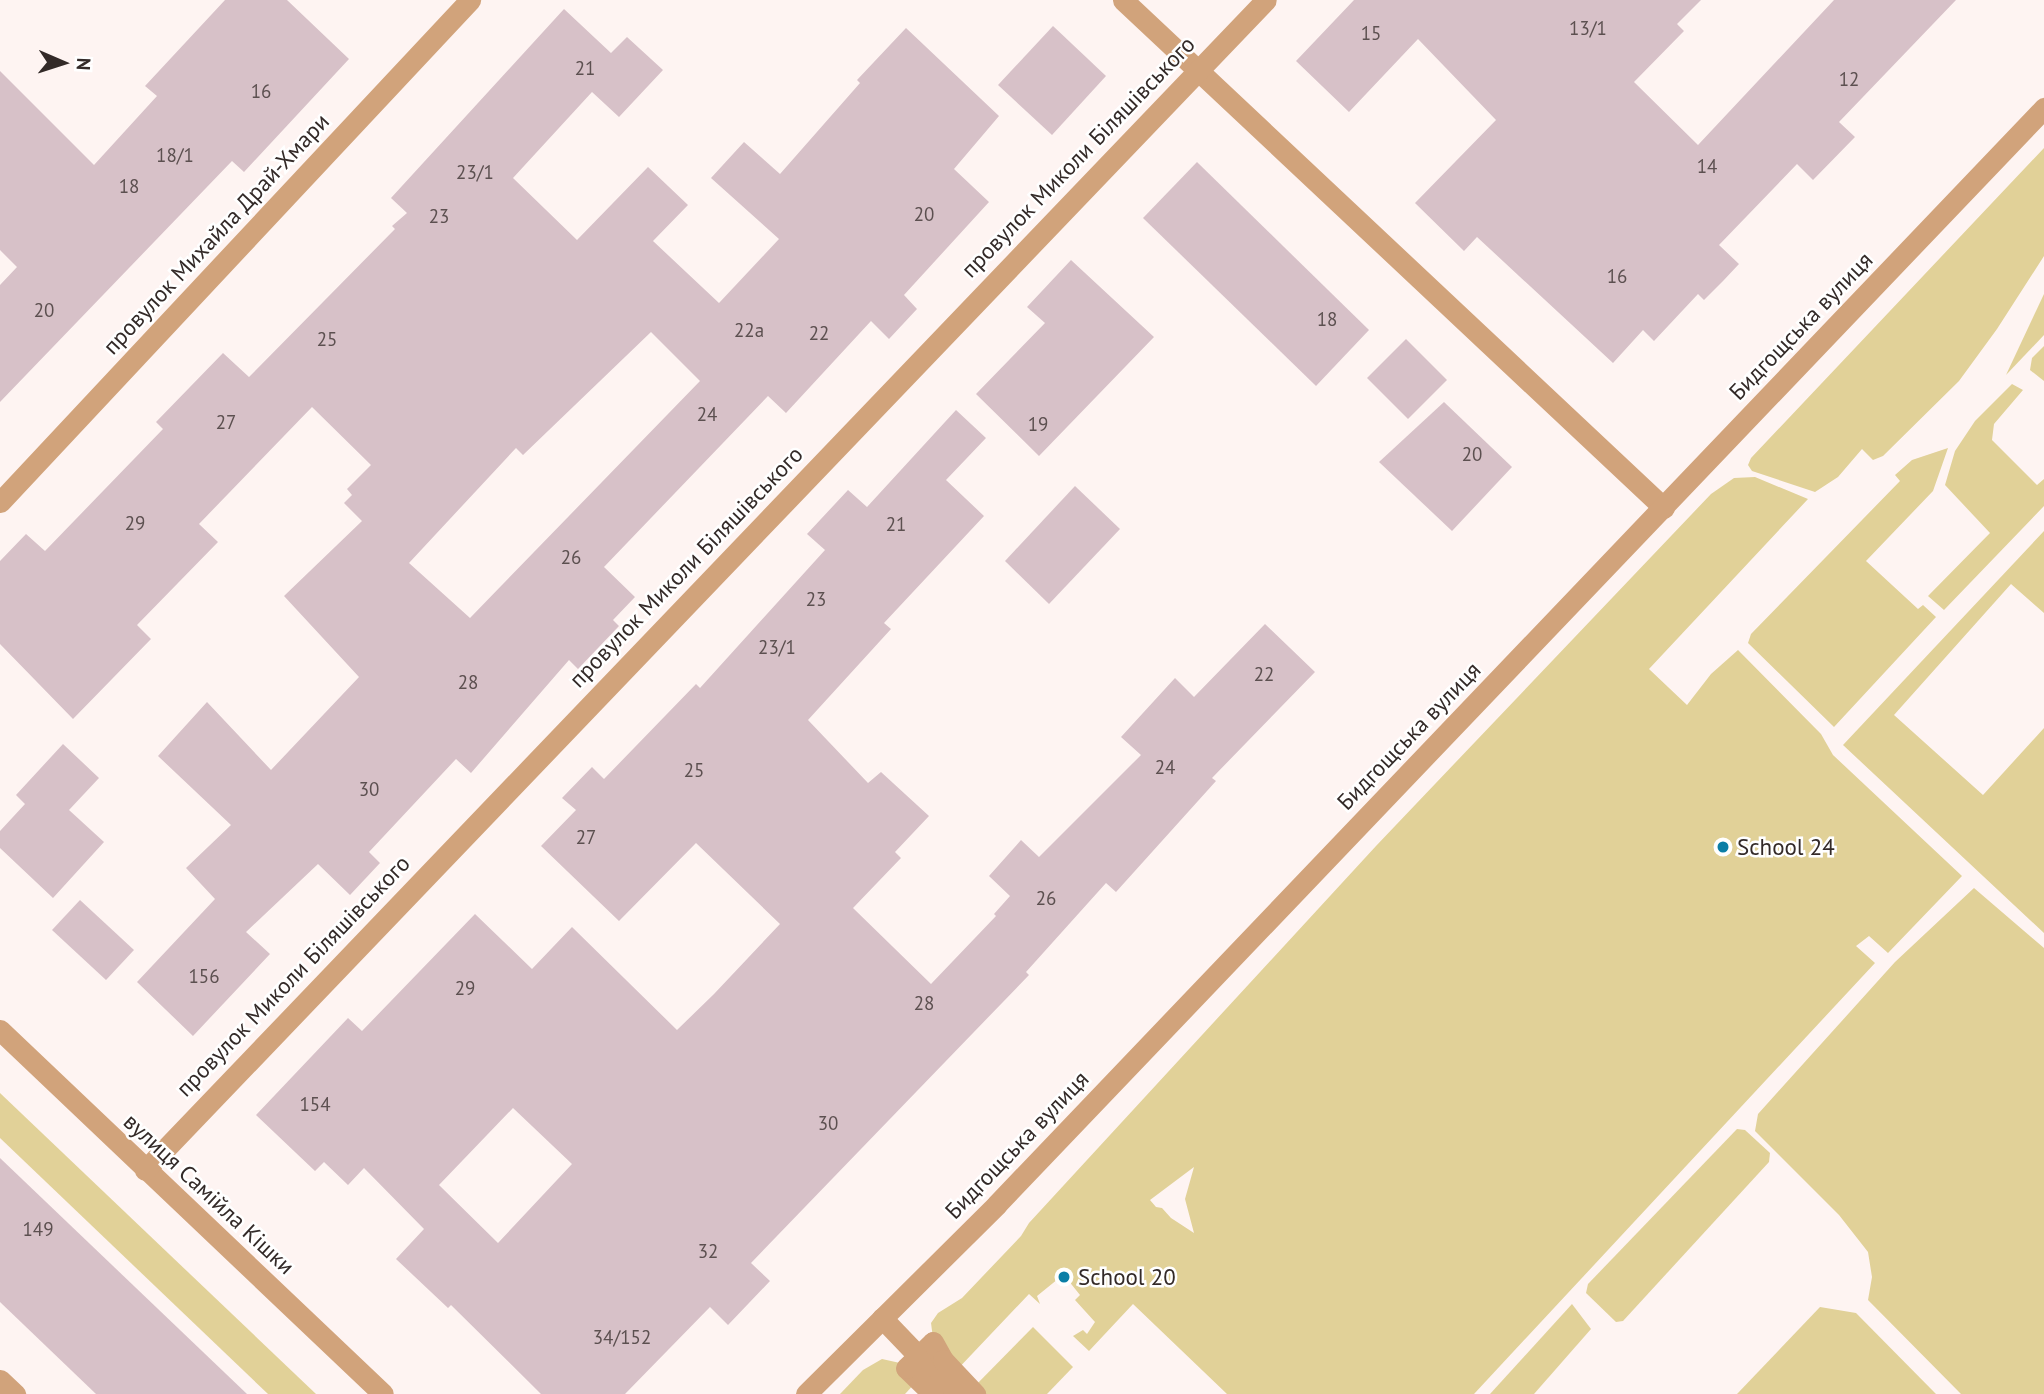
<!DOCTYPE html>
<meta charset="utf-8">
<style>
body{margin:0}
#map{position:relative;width:2044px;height:1394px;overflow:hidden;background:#fef4f2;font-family:"PT Sans",sans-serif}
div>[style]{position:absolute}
.green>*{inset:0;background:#e1d198}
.building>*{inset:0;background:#d7c1c8}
.lane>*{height:21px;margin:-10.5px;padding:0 10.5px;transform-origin:10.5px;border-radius:10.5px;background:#d1a37b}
.street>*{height:21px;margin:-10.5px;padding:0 10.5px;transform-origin:10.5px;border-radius:10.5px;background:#d1a37b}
.dots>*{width:19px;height:19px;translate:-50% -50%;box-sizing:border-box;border:4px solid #fff;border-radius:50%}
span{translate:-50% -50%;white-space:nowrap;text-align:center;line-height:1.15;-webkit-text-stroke:5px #fff;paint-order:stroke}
.number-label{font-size:19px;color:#5c5050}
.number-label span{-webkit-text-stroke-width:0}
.street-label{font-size:23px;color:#332a28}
.poi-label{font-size:23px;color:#332a28}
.left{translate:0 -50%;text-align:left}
.north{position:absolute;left:28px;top:28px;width:70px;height:70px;-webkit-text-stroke:5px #fff;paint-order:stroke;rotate:93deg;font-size:19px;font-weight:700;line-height:28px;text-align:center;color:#332a28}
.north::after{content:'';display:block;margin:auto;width:24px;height:32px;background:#332a28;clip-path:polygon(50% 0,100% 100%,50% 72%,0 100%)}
</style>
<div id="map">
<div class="green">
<i style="clip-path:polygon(2044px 148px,2044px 256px,1997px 329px,1959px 381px,1883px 456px,1873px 460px,1862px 449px,1838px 477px,1815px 492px,1752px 471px,1748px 465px,1751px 458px)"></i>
<i style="clip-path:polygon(2044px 294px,2044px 335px,2006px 375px)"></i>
<i style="clip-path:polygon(2044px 346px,2044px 381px,2030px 370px,2032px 358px)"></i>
<i style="clip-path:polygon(2012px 384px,2023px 390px,1994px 424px,1992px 440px,2037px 485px,2044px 479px,2044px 506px,1944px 610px,1928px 596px,1990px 533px,1945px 485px,1955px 451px,1975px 421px)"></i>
<i style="clip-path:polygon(1948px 448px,1933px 491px,1866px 561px,1918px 609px,1923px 605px,1936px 617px,1834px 727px,1748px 643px,1751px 634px,1900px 481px,1895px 475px,1912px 460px)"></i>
<i style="clip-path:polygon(evenodd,1755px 477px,1808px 499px,1649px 669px,1687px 705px,1711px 674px,1738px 650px,1821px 734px,1833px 755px,1962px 876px,1888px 953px,1869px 936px,1856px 946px,1875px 963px,1474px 1394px,1227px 1394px,1133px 1304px,1089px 1351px,1073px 1336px,1083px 1330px,1087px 1334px,1095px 1322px,1075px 1300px,1080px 1295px,1068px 1280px,1058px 1279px,1037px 1296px,1040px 1304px,1029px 1294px,954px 1373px,934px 1346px,931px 1323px,938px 1313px,962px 1298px,1021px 1236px,1029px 1223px,1376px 846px,1711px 494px,1734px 478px,1755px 477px,1194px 1167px,1185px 1199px,1194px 1233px,1171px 1218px,1162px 1208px,1156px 1207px,1150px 1200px,1194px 1167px)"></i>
<i style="clip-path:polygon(2044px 531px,2044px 613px,2011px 584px,1894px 715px,1983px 795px,2044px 728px,2044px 933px,1843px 745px)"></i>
<i style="clip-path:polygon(1974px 888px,2044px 948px,2044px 1394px,1961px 1394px,1868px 1300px,1872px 1277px,1868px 1252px,1839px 1215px,1755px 1131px,1758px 1114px,1895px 962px)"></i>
<i style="clip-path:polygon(0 1093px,316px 1394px,268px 1394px,0 1138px)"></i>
<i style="clip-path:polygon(1737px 1129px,1745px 1130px,1770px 1153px,1769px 1162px,1623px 1321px,1616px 1322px,1586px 1293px,1588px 1284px)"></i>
<i style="clip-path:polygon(1572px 1304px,1591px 1329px,1534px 1394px,1490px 1394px)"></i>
<i style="clip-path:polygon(1820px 1307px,1856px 1313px,1936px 1394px,1737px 1394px)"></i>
<i style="clip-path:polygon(1033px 1327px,1073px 1367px,1047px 1394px,975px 1394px,971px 1390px)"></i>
<i style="clip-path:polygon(882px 1359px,900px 1363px,918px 1380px,905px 1394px,840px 1394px,863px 1370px)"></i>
</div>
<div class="building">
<i style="clip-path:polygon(225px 0,287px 0,349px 59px,244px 172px,232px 161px,0 402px,0 285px,17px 267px,0 250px,0 71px,94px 165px,157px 96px,145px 86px)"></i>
<i style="clip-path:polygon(1354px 0,1701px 0,1677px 24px,1684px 31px,1634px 82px,1698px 145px,1834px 0,1956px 0,1839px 122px,1855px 137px,1813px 180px,1797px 164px,1719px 245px,1739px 264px,1723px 281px,1704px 300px,1698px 294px,1654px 341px,1643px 330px,1613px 363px,1477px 237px,1464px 251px,1415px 203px,1496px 120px,1418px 39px,1349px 112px,1296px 61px)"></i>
<i style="clip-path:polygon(evenodd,564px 9px,611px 53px,627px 37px,663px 70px,619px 117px,592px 92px,513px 178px,577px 240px,648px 167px,688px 205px,653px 241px,719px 303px,779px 239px,711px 178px,744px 142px,780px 174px,860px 83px,857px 80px,906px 28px,999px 116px,954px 169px,989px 202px,904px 295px,917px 309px,889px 339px,871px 321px,786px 413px,768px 396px,604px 567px,635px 597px,613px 620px,619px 626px,578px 669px,569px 660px,471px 773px,456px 759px,369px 852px,380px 863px,350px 895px,318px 864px,246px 932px,270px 954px,193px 1036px,137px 982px,215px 899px,186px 868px,231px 825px,158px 756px,207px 702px,271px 770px,359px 677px,284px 596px,362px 521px,344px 503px,352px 495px,347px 489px,371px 465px,312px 407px,199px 524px,218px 542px,137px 625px,151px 639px,73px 719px,0 644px,0 561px,26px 534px,45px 551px,163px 429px,156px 422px,223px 353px,249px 377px,395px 229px,392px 226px,407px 213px,391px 198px,564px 9px,651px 332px,700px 381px,470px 618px,409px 563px,516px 448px,523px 455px,651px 332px)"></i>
<i style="clip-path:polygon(1053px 26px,1106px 76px,1052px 135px,998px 85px)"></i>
<i style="clip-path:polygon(1197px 162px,1369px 330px,1316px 386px,1143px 218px)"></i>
<i style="clip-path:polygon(1071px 260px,1154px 337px,1039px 456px,976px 394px,1045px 323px,1027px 307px)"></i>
<i style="clip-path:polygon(1406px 339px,1447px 380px,1408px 419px,1367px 378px)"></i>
<i style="clip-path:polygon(1444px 402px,1512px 467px,1452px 531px,1379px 462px)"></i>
<i style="clip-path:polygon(evenodd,956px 410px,986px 438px,946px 480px,984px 516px,884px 623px,891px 629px,808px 720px,868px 783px,881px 772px,929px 816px,895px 852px,901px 858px,853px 908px,931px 984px,996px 916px,994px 914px,1010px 896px,989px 876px,1021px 840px,1039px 857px,1141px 755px,1121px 737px,1175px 678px,1194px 697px,1265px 624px,1315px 672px,1212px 778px,1216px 781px,1116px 892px,1106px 883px,1026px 972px,1029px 975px,751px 1263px,770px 1281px,728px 1325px,710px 1307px,625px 1394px,541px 1394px,451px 1305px,448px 1308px,396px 1259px,424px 1229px,364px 1168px,348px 1185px,324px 1162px,315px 1171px,256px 1115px,348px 1018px,362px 1031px,475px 914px,532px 969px,572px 927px,677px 1030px,714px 994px,780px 924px,696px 843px,619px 921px,541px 846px,576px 810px,562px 798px,592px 767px,604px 779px,696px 684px,700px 688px,825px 550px,807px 534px,848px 490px,867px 507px,956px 410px,513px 1108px,572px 1164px,498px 1243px,439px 1185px,513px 1108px)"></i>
<i style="clip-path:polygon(1075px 486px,1120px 529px,1049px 604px,1005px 561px)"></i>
<i style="clip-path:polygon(63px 744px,99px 778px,69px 810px,104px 842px,53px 898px,0 848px,0 831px,25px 804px,16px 795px)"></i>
<i style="clip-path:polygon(80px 900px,134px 950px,106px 980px,52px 930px)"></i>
<i style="clip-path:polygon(0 1158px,247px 1394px,96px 1394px,0 1302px)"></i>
</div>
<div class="lane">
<i style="left:882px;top:1318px;width:105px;rotate:46.2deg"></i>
<i style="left:0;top:1380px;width:21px;rotate:43deg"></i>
</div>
<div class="street">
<i style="left:1123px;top:0;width:742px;rotate:43.2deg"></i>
<i style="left:0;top:502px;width:688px;rotate:-46.89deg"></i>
<i style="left:0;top:1030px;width:528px;rotate:43.54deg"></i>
<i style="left:145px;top:1170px;width:1620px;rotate:-46.23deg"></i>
<i style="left:806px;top:1394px;width:269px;rotate:-44.8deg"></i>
<i style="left:997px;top:1204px;width:1516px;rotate:-46.31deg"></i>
<i style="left:933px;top:1394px;width:37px;rotate:-136deg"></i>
<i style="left:906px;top:1368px;width:37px;rotate:-44deg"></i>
<i style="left:933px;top:1342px;width:21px;rotate:61deg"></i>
<i style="left:943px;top:1360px;width:47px;rotate:46.7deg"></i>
</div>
<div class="dots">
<i style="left:1723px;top:847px;background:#0b7ea6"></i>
<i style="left:1064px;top:1277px;background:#0b7ea6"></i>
</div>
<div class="number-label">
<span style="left:1588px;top:29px">13/1</span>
<span style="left:1371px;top:34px">15</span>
<span style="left:585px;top:69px">21</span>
<span style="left:1849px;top:80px">12</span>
<span style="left:261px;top:92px">16</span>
<span style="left:175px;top:156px">18/1</span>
<span style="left:1707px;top:167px">14</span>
<span style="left:475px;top:173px">23/1</span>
<span style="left:129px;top:187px">18</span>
<span style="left:924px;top:215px">20</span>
<span style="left:439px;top:217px">23</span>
<span style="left:1617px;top:277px">16</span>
<span style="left:44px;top:311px">20</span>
<span style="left:1327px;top:320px">18</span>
<span style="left:749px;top:331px">22а</span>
<span style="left:819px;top:334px">22</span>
<span style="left:327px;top:340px">25</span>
<span style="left:707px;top:415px">24</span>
<span style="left:226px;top:423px">27</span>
<span style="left:1038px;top:425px">19</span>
<span style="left:1472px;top:455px">20</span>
<span style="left:135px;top:524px">29</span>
<span style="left:896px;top:525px">21</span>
<span style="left:571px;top:558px">26</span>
<span style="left:816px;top:600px">23</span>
<span style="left:777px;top:648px">23/1</span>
<span style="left:1264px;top:675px">22</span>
<span style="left:468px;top:683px">28</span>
<span style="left:1165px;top:768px">24</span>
<span style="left:694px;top:771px">25</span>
<span style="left:369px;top:790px">30</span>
<span style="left:586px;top:838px">27</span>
<span style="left:1046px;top:899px">26</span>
<span style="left:204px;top:977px">156</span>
<span style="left:465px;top:989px">29</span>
<span style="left:924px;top:1004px">28</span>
<span style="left:315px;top:1105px">154</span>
<span style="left:828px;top:1124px">30</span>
<span style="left:38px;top:1230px">149</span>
<span style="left:708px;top:1252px">32</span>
<span style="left:622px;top:1338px">34/152</span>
</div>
<div class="street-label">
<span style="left:1078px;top:157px;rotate:-46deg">провулок Миколи Біляшівського</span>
<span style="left:216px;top:234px;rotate:-47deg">провулок Михайла Драй-Хмари</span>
<span style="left:1801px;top:326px;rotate:-46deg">Бидгощська вулиця</span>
<span style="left:686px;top:567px;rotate:-46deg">провулок Миколи Біляшівського</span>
<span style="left:1409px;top:736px;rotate:-46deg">Бидгощська вулиця</span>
<span style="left:293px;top:976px;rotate:-46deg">провулок Миколи Біляшівського</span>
<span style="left:1017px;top:1145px;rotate:-46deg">Бидгощська вулиця</span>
<span style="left:209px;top:1194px;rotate:43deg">вулиця Самійла Кішки</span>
</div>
<div class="poi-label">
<span class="left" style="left:1737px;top:847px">School 24</span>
<span class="left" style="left:1078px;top:1277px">School 20</span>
</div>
<div class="north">N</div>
</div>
